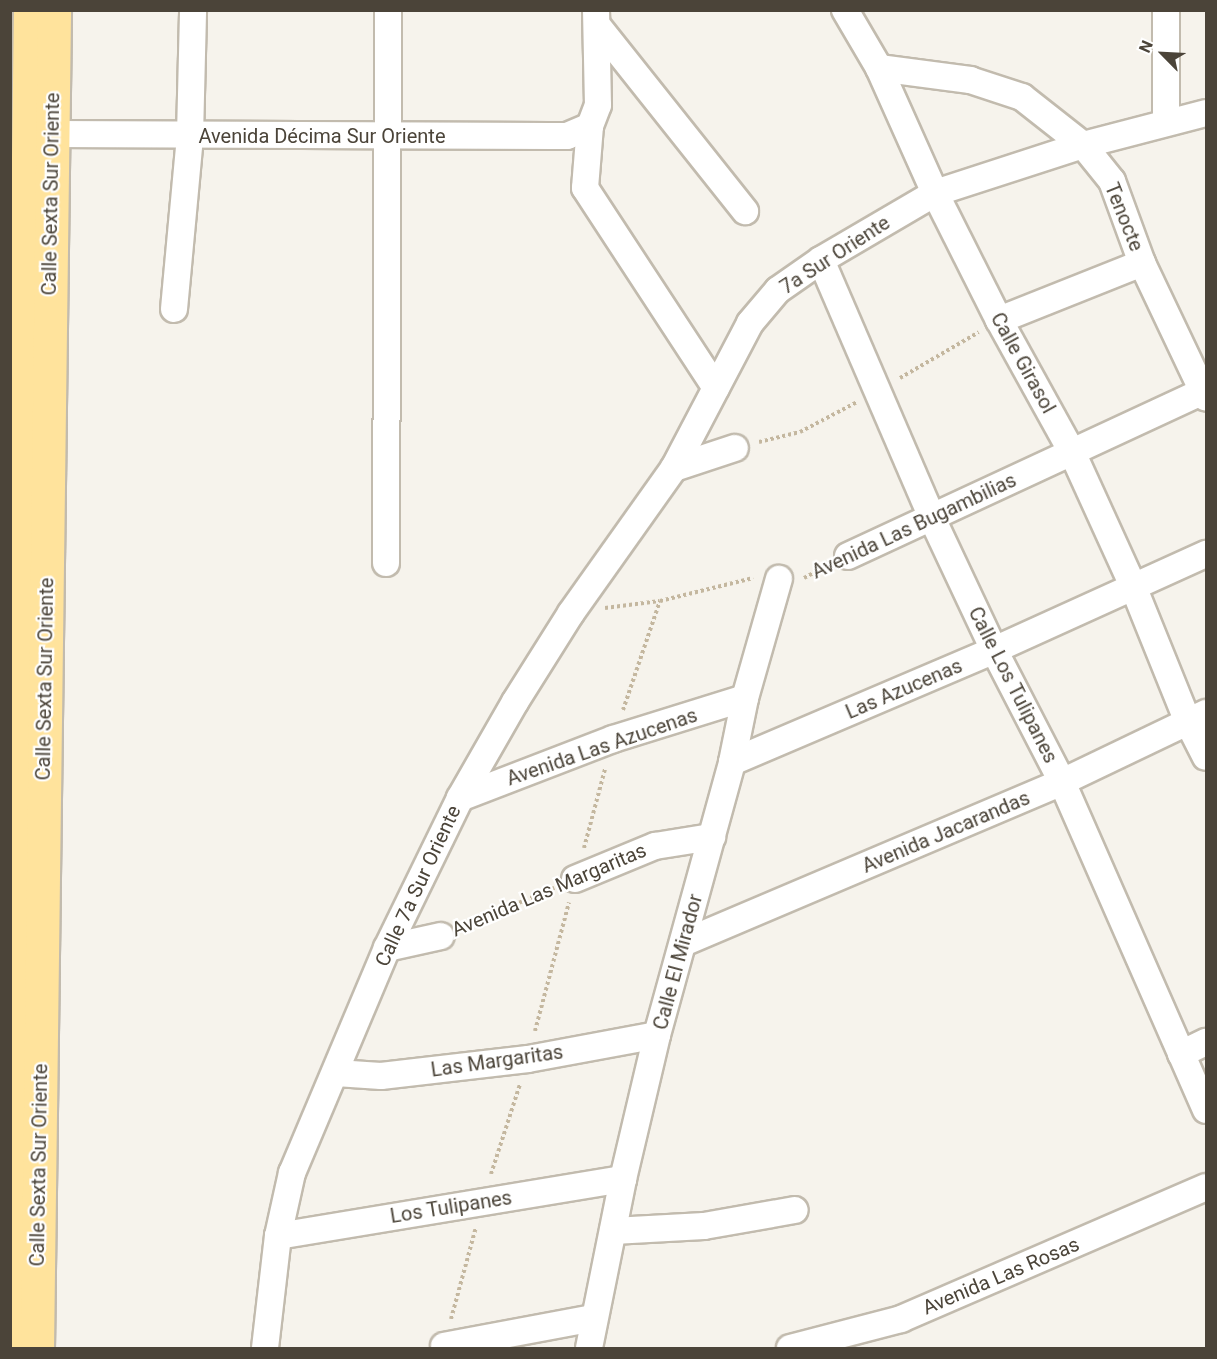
<!DOCTYPE html>
<meta charset="utf-8">
<style>
body{margin:0}
#map{position:relative;width:1217px;height:1359px;overflow:hidden;background:#f6f3ec;font-family:Roboto,sans-serif}
div>[style]{position:absolute}
.path>*{height:4px;margin-top:-2px;transform-origin:0;background:repeating-linear-gradient(90deg,#c4b79f 0 3px,transparent 0 6px)}
.roads{filter:drop-shadow(2px 0 #c2bbae) drop-shadow(-2px 0 #c2bbae) drop-shadow(0 2px #c2bbae) drop-shadow(0 -2px #c2bbae)}
.minor>*{height:26px;margin:-13px;padding:0 13px;transform-origin:13px;border-radius:13px;background:#fff}
.major>*{height:33px;margin:-16.5px;padding:0 16.5px;transform-origin:16.5px;border-radius:16.5px;background:#ffe39c}
span{translate:-50% -50%;white-space:nowrap;text-align:center;line-height:1.15;-webkit-text-stroke:4.5px #fff;paint-order:stroke}
.street-label{font-size:20px;color:#4b4439}
.frame{position:absolute;inset:0;border:12px solid #4b4439;pointer-events:none}
.north{position:absolute;left:1133px;top:24px;width:60px;height:60px;-webkit-text-stroke:4px #fff;paint-order:stroke;rotate:294deg;font-size:16px;font-weight:700;line-height:24px;text-align:center;color:#4b4439}
.north::after{content:'';display:block;margin:auto;width:21px;height:27px;background:#4b4439;clip-path:polygon(50% 0,100% 100%,50% 72%,0 100%)}
</style>
<div id="map">
<div class="path">
<i style="left:900px;top:378px;width:91px;rotate:-30.2deg"></i>
<i style="left:759px;top:442px;width:42px;rotate:-13.7deg"></i>
<i style="left:800px;top:432px;width:64px;rotate:-27.8deg"></i>
<i style="left:804px;top:578px;width:26px;rotate:-28deg"></i>
<i style="left:605px;top:608px;width:55px;rotate:-7.3deg"></i>
<i style="left:660px;top:601px;width:96px;rotate:-13.9deg"></i>
<i style="left:623px;top:710px;width:115px;rotate:-71.3deg"></i>
<i style="left:584px;top:848px;width:82px;rotate:-75.1deg"></i>
<i style="left:464px;top:926px;width:98px;rotate:-22.9deg"></i>
<i style="left:535px;top:1031px;width:133px;rotate:-75.2deg"></i>
<i style="left:491px;top:1174px;width:95px;rotate:-72.1deg"></i>
<i style="left:451px;top:1319px;width:95px;rotate:-74.8deg"></i>
</div>
<div class="roads">
<div class="minor">
<i style="left:596px;top:10px;width:95px;rotate:88.8deg"></i>
<i style="left:598px;top:105px;width:22px;rotate:111deg"></i>
<i style="left:590px;top:126px;width:62px;rotate:94.6deg"></i>
<i style="left:585px;top:188px;width:239px;rotate:56.8deg"></i>
<i style="left:845px;top:10px;width:67px;rotate:59.6deg"></i>
<i style="left:879px;top:68px;width:137px;rotate:65.9deg"></i>
<i style="left:935px;top:193px;width:142px;rotate:63.3deg"></i>
<i style="left:999px;top:320px;width:151px;rotate:61.1deg"></i>
<i style="left:1072px;top:452px;width:147px;rotate:65.5deg"></i>
<i style="left:1133px;top:586px;width:147px;rotate:68deg"></i>
<i style="left:1188px;top:722px;width:39px;rotate:63deg"></i>
<i style="left:597px;top:25px;width:238px;rotate:51.5deg"></i>
<i style="left:879px;top:68px;width:92px;rotate:7.5deg"></i>
<i style="left:970px;top:80px;width:55px;rotate:18.1deg"></i>
<i style="left:1022px;top:97px;width:78px;rotate:38.2deg"></i>
<i style="left:1083px;top:145px;width:46px;rotate:51.1deg"></i>
<i style="left:1112px;top:181px;width:87px;rotate:69.9deg"></i>
<i style="left:1142px;top:263px;width:149px;rotate:64.6deg"></i>
<i style="left:1166px;top:122px;width:112px;rotate:-90deg"></i>
<i style="left:52px;top:134px;width:515px;rotate:0.22deg"></i>
<i style="left:567px;top:136px;width:25px;rotate:-23deg"></i>
<i style="left:821px;top:260px;width:279px;rotate:66.7deg"></i>
<i style="left:931px;top:516px;width:148px;rotate:64.8deg"></i>
<i style="left:994px;top:650px;width:148px;rotate:62.7deg"></i>
<i style="left:1062px;top:782px;width:358px;rotate:66.3deg"></i>
<i style="left:174px;top:309px;width:174px;rotate:-84.7deg"></i>
<i style="left:190px;top:136px;width:126px;rotate:-88.6deg"></i>
<i style="left:999px;top:320px;width:154px;rotate:-21.7deg"></i>
<i style="left:674px;top:468px;width:64px;rotate:-18.2deg"></i>
<i style="left:848px;top:556px;width:395px;rotate:-24.9deg"></i>
<i style="left:386px;top:563px;width:553px;rotate:-89.79deg"></i>
<i style="left:732px;top:762px;width:285px;rotate:-23.1deg"></i>
<i style="left:994px;top:650px;width:233px;rotate:-24.4deg"></i>
<i style="left:460px;top:798px;width:164px;rotate:-21.1deg"></i>
<i style="left:613px;top:739px;width:138px;rotate:-17.3deg"></i>
<i style="left:575px;top:879px;width:87px;rotate:-22.4deg"></i>
<i style="left:655px;top:846px;width:58px;rotate:-9deg"></i>
<i style="left:683px;top:943px;width:412px;rotate:-23deg"></i>
<i style="left:1062px;top:782px;width:160px;rotate:-25.6deg"></i>
<i style="left:387px;top:948px;width:55px;rotate:-12.5deg"></i>
<i style="left:1181px;top:1054px;width:28px;rotate:-26deg"></i>
<i style="left:336px;top:1073px;width:45px;rotate:3.8deg"></i>
<i style="left:381px;top:1076px;width:148px;rotate:-6.6deg"></i>
<i style="left:528px;top:1059px;width:131px;rotate:-10.5deg"></i>
<i style="left:613px;top:1231px;width:91px;rotate:-3.1deg"></i>
<i style="left:704px;top:1226px;width:92px;rotate:-10deg"></i>
<i style="left:278px;top:1236px;width:350px;rotate:-9.4deg"></i>
<i style="left:444px;top:1346px;width:152px;rotate:-10.6deg"></i>
<i style="left:265px;top:1348px;width:113px;rotate:-83.4deg"></i>
<i style="left:278px;top:1236px;width:65px;rotate:-77.5deg"></i>
<i style="left:292px;top:1173px;width:244px;rotate:-67.1deg"></i>
<i style="left:387px;top:948px;width:167px;rotate:-64deg"></i>
<i style="left:460px;top:798px;width:111px;rotate:-60.2deg"></i>
<i style="left:515px;top:702px;width:105px;rotate:-57.8deg"></i>
<i style="left:571px;top:613px;width:178px;rotate:-54.6deg"></i>
<i style="left:674px;top:468px;width:164px;rotate:-62.3deg"></i>
<i style="left:750px;top:323px;width:43px;rotate:-49.7deg"></i>
<i style="left:778px;top:290px;width:52px;rotate:-34.9deg"></i>
<i style="left:821px;top:260px;width:132px;rotate:-30.4deg"></i>
<i style="left:935px;top:193px;width:156px;rotate:-18deg"></i>
<i style="left:1083px;top:145px;width:127px;rotate:-14.6deg"></i>
<i style="left:589px;top:1348px;width:172px;rotate:-78.6deg"></i>
<i style="left:623px;top:1179px;width:148px;rotate:-76.7deg"></i>
<i style="left:657px;top:1035px;width:283px;rotate:-74.6deg"></i>
<i style="left:732px;top:762px;width:65px;rotate:-78.5deg"></i>
<i style="left:745px;top:698px;width:124px;rotate:-74.1deg"></i>
<i style="left:790px;top:1348px;width:115px;rotate:-14.6deg"></i>
<i style="left:901px;top:1319px;width:332px;rotate:-23.4deg"></i>
</div>
<div class="major">
<i style="left:12px;top:1348px;width:1338px;rotate:-89.23deg"></i>
<i style="left:37px;top:1348px;width:1338px;rotate:-89.27deg"></i>
</div>
</div>
<div class="street-label">
<span style="left:322px;top:136px">Avenida Décima Sur Oriente</span>
<span style="left:51px;top:194px;rotate:-89deg">Calle Sexta Sur Oriente</span>
<span style="left:1124px;top:217px;rotate:68deg">Tenocte</span>
<span style="left:835px;top:255px;rotate:-33deg">7a Sur Oriente</span>
<span style="left:1023px;top:363px;rotate:61deg">Calle Girasol</span>
<span style="left:914px;top:526px;rotate:-25deg">Avenida Las Bugambilias</span>
<span style="left:45px;top:679px;rotate:-89deg">Calle Sexta Sur Oriente</span>
<span style="left:1013px;top:685px;rotate:63deg">Calle Los Tulipanes</span>
<span style="left:904px;top:689px;rotate:-23deg">Las Azucenas</span>
<span style="left:602px;top:747px;rotate:-19deg">Avenida Las Azucenas</span>
<span style="left:946px;top:832px;rotate:-23deg">Avenida Jacarandas</span>
<span style="left:418px;top:886px;rotate:-65deg">Calle 7a Sur Oriente</span>
<span style="left:549px;top:890px;rotate:-23deg">Avenida Las Margaritas</span>
<span style="left:678px;top:962px;rotate:-75deg">Calle El Mirador</span>
<span style="left:497px;top:1061px;rotate:-8deg">Las Margaritas</span>
<span style="left:39px;top:1165px;rotate:-89deg">Calle Sexta Sur Oriente</span>
<span style="left:451px;top:1207px;rotate:-9deg">Los Tulipanes</span>
<span style="left:1001px;top:1276px;rotate:-23deg">Avenida Las Rosas</span>
</div>
<div class="frame"></div>
<div class="north">N</div>
</div>
